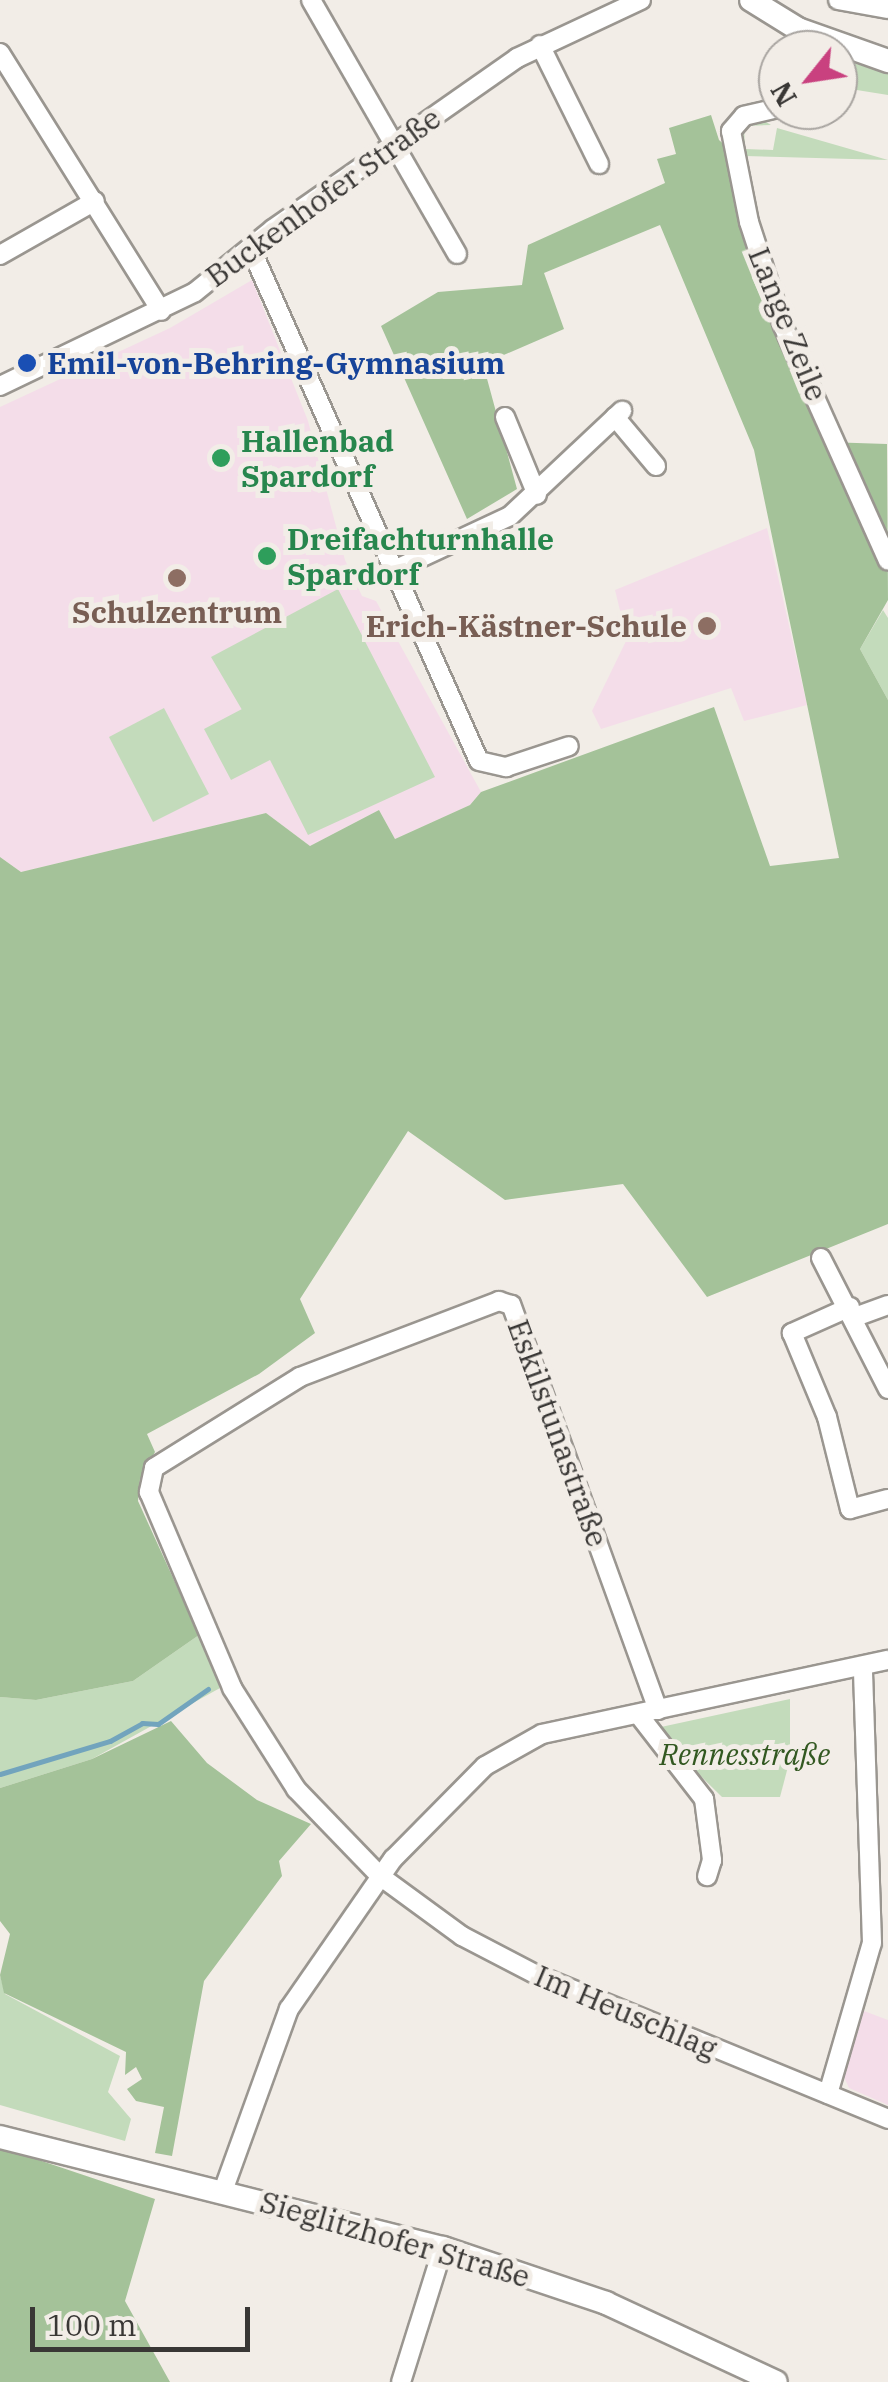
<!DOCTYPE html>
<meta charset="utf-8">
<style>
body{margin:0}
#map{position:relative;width:888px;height:2382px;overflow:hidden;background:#f2ede7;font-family:"IBM Plex Serif",serif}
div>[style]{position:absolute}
.education>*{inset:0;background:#f4dde9}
.green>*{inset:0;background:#c3dbbb}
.forest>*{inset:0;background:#a4c299}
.stream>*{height:5px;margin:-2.5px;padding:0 2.5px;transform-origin:2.5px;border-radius:2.5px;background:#72a4bd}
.roads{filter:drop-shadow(2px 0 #9a9690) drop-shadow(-2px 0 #9a9690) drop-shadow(0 2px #9a9690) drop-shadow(0 -2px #9a9690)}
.minor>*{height:18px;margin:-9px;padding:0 9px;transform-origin:9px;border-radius:9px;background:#fff}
.major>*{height:22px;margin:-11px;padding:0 11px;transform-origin:11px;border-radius:11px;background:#fff}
.dots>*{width:28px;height:28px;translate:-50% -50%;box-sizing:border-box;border:5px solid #f2ede7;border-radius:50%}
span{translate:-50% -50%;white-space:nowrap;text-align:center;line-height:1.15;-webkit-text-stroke:10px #f2ede7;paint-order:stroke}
.street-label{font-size:30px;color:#393735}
.transit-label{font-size:30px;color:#164399;font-weight:700}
.left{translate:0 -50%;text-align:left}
.leisure-label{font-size:30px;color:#27864d;font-weight:700}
.education-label{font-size:30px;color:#785e54;font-weight:700}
.right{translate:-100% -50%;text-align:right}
.park-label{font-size:30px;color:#325821;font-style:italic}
.north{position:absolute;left:758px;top:30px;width:100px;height:100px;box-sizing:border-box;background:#f2ede7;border:2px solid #a8a4a0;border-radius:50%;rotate:240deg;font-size:28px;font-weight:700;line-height:40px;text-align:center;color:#393735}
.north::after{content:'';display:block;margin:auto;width:35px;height:45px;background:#c9417f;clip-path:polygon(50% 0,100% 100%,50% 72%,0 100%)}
.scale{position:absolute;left:30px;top:2307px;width:220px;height:45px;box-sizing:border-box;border:5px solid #393735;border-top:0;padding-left:12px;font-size:30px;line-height:35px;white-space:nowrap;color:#393735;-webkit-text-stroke:8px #f2ede7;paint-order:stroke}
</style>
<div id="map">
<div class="education">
<i style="clip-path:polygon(252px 280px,308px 421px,345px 560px,362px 596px,376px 601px,481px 792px,470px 805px,395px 839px,379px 810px,310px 846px,266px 813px,21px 872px,0 857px,0 407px,170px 328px)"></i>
<i style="clip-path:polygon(767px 528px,807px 705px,744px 721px,731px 688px,601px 729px,592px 711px,627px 639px,615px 590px)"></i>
<i style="clip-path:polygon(864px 2011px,888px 2020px,888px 2105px,849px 2088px,844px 2077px)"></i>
</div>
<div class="green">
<i style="clip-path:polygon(838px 58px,888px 74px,888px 95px,838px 87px)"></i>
<i style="clip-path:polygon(756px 116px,771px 125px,744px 126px,745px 149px,773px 150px,777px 128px,888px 160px,745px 156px,736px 142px,744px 121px)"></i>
<i style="clip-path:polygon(338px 589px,435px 777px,308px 835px,270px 760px,231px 780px,204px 729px,242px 709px,255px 732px,211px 657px)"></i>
<i style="clip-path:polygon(883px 610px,888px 618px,888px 700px,860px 649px)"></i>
<i style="clip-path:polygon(164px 708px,209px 794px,153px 822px,109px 737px)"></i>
<i style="clip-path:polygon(199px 1635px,220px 1688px,92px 1759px,0 1788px,0 1697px,36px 1700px,133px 1681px)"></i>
<i style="clip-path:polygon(790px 1699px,790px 1759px,780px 1797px,722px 1797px,660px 1736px,661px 1727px)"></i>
<i style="clip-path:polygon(0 1975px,5px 1994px,120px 2056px,108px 2092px,131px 2119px,125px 2141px,0 2105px)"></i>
</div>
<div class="forest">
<i style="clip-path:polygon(711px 115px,719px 140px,739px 158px,752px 278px,826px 442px,887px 444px,888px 600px,860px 649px,888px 700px,888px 1224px,707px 1297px,623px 1184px,505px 1200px,408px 1131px,300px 1299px,315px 1333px,259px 1374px,147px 1434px,155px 1452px,140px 1479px,138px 1501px,199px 1635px,133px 1681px,36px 1700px,0 1697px,0 857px,21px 872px,266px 813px,310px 846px,379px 810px,395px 839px,470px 805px,481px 792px,714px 707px,770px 866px,839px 858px,754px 450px,660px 225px,544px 273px,564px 329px,483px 364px,517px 489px,467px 519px,381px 326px,438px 292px,522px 285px,528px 245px,665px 183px,657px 159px,676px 154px,669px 128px)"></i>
<i style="clip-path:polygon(171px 1721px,207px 1763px,257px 1800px,311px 1824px,279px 1861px,282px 1876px,204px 1981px,172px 2156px,155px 2153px,164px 2107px,136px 2101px,127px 2089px,142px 2079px,136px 2067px,125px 2075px,126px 2052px,4px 1993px,0 1975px,10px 1934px,0 1921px,0 1788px,92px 1759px)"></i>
<i style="clip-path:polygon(0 2147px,155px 2199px,125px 2301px,170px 2382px,0 2382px)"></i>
</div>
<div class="stream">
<i style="left:0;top:1774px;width:115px;rotate:-16.7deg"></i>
<i style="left:110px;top:1741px;width:37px;rotate:-29deg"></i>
<i style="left:142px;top:1723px;width:16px;rotate:4deg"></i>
<i style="left:158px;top:1724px;width:61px;rotate:-35deg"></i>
</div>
<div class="roads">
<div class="minor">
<i style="left:311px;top:0;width:293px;rotate:60.1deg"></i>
<i style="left:838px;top:0;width:51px;rotate:10.2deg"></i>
<i style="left:540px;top:45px;width:133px;rotate:63.6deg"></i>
<i style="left:0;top:53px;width:304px;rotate:58deg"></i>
<i style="left:778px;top:108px;width:35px;rotate:167deg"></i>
<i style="left:744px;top:116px;width:20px;rotate:131deg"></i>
<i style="left:731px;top:131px;width:93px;rotate:78.8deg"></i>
<i style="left:749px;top:222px;width:109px;rotate:71.9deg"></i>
<i style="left:783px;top:326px;width:257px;rotate:65.9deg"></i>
<i style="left:251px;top:249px;width:560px;rotate:66deg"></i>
<i style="left:479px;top:761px;width:28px;rotate:13deg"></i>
<i style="left:506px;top:767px;width:66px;rotate:-18.4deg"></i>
<i style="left:0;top:255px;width:109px;rotate:-29.6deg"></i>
<i style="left:0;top:386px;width:216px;rotate:-25.7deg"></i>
<i style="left:195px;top:292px;width:100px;rotate:-38.9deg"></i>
<i style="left:273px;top:229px;width:298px;rotate:-35deg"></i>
<i style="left:517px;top:58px;width:137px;rotate:-25.1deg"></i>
<i style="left:505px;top:417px;width:84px;rotate:67.7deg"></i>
<i style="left:615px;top:417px;width:64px;rotate:50.1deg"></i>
<i style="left:392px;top:571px;width:130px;rotate:-25deg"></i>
<i style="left:510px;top:516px;width:154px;rotate:-43.2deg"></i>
<i style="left:821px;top:1258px;width:147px;rotate:62.9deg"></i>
<i style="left:850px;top:1307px;width:64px;rotate:155.9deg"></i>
<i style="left:792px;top:1333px;width:91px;rotate:67.4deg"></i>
<i style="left:827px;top:1417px;width:95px;rotate:76deg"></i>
<i style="left:850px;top:1509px;width:39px;rotate:-15deg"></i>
<i style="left:855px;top:1317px;width:35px;rotate:-20deg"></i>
<i style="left:658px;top:1710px;width:431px;rotate:-109.9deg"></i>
<i style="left:511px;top:1305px;width:13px;rotate:-162deg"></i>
<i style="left:499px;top:1301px;width:213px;rotate:159.1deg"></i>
<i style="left:300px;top:1377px;width:172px;rotate:148.1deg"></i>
<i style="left:154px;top:1468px;width:25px;rotate:102deg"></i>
<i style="left:149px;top:1492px;width:213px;rotate:67deg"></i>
<i style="left:232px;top:1688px;width:120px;rotate:57.6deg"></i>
<i style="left:296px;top:1789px;width:121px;rotate:46deg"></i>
<i style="left:380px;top:1876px;width:102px;rotate:36.2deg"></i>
<i style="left:462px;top:1936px;width:82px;rotate:27.5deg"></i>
<i style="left:535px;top:1974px;width:382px;rotate:22.3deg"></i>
<i style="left:638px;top:1714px;width:108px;rotate:52.2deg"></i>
<i style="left:704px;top:1799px;width:62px;rotate:82.5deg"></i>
<i style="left:712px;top:1860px;width:17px;rotate:107deg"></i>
<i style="left:828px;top:2094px;width:157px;rotate:-73.8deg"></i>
<i style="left:872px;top:1943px;width:277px;rotate:-91.9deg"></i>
<i style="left:223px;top:2191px;width:194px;rotate:-70.1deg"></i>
<i style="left:289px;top:2009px;width:183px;rotate:-55.3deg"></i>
<i style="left:393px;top:1859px;width:131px;rotate:-45.3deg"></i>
<i style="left:485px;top:1766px;width:65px;rotate:-29.3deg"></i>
<i style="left:542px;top:1734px;width:354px;rotate:-12.1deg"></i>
<i style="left:401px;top:2382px;width:140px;rotate:-72.6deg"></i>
</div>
<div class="major">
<i style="left:751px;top:0;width:55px;rotate:31.7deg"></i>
<i style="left:798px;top:29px;width:96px;rotate:19.6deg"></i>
<i style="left:0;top:2137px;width:457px;rotate:14.1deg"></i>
<i style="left:443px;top:2248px;width:172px;rotate:18.6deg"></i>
<i style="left:606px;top:2303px;width:187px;rotate:24.9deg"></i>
</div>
</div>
<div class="dots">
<i style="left:27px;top:363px;background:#1a4fb4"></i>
<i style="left:221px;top:458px;background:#2e9e5b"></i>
<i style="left:267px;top:556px;background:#2e9e5b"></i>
<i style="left:177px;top:578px;background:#8d6e63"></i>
<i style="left:707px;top:626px;background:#8d6e63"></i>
</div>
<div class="street-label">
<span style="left:323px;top:197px;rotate:-36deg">Buckenhofer Straße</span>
<span style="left:788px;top:324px;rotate:68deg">Lange Zeile</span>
<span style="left:558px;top:1433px;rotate:70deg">Eskilstunastraße</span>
<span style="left:626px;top:2012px;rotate:23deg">Im Heuschlag</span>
<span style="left:395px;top:2239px;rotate:16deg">Sieglitzhofer Straße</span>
</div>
<div class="transit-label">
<span class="left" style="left:47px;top:363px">Emil-von-Behring-Gymnasium</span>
</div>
<div class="leisure-label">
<span class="left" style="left:241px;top:458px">Hallenbad<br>Spardorf</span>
<span class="left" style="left:287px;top:556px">Dreifachturnhalle<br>Spardorf</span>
</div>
<div class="education-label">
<span style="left:177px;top:612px">Schulzentrum</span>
<span class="right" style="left:687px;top:626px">Erich-Kästner-Schule</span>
</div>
<div class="park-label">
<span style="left:745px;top:1754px">Rennesstraße</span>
</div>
<div class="north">N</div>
<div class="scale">100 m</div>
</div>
